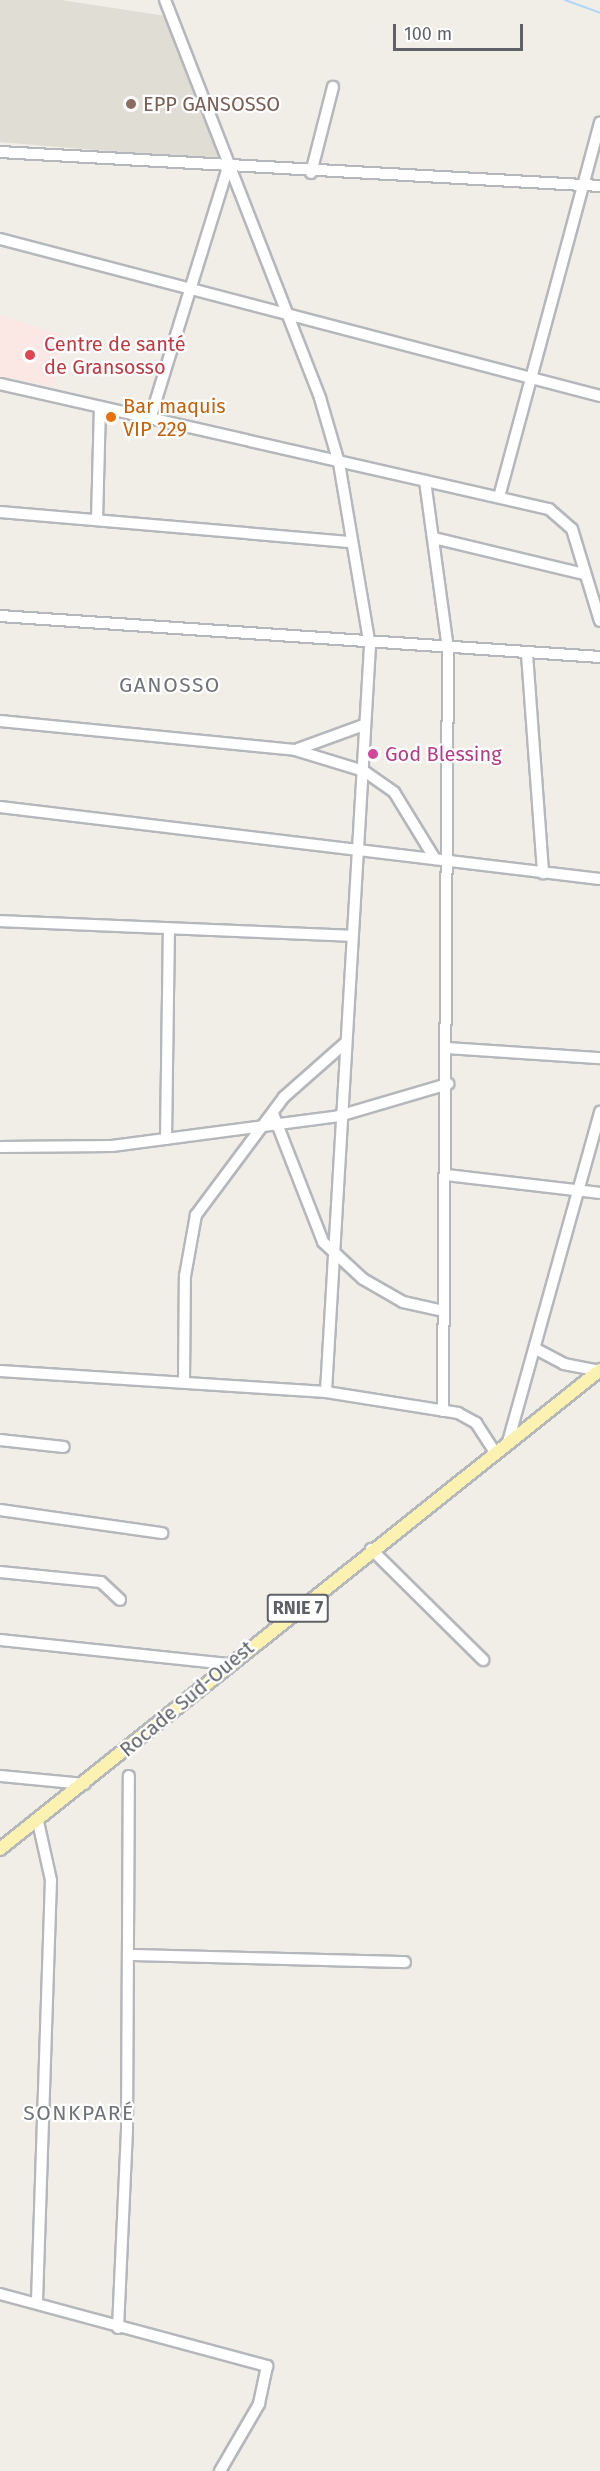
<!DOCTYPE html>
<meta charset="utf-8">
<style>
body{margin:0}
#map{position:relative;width:600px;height:2471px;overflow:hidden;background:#f0eee7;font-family:"Fira Sans",sans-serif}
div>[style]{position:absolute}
.education>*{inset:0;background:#e0ddd5}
.medical>*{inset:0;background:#fbe8e5}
.stream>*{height:2px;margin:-1px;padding:0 1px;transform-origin:1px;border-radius:1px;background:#acd6fb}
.roads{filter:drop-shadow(2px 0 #b4b7bb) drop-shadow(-2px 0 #b4b7bb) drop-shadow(0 2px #b4b7bb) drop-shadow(0 -2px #b4b7bb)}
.minor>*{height:10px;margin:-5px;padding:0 5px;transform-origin:5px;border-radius:5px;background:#fff}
.major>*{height:12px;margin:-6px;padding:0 6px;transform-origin:6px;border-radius:6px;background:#fbf2b1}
.dots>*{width:16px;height:16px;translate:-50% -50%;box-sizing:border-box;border:3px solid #fff;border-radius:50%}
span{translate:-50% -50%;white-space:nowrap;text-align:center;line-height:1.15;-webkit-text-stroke:4.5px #fff;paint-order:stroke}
.shield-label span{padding:2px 4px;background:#fff;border:2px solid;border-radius:4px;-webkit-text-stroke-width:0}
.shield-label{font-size:18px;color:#5e6267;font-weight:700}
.education-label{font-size:20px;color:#785e54}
.left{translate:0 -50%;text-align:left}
.health-label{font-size:20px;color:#be3a42}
.food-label{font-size:20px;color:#c56008}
.hotel-label{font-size:20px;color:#b23c85}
.street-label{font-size:20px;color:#5e6267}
.neighbourhood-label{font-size:21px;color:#707478;letter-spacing:1.5px}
.scale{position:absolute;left:393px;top:24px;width:130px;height:27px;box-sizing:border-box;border:3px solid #5e6267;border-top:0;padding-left:8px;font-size:18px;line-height:21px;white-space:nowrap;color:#5e6267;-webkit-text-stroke:4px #fff;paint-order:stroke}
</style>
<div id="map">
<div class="education">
<i style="clip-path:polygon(0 0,61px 0,166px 16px,226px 161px,0 142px)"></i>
</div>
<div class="medical">
<i style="clip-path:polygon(0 315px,62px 335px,54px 387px,0 376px)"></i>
</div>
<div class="stream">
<i style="left:565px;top:0;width:37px;rotate:20deg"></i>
</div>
<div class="roads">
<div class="minor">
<i style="left:165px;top:0;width:427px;rotate:68.7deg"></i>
<i style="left:320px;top:398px;width:68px;rotate:73.7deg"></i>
<i style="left:339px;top:463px;width:186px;rotate:80.4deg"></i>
<i style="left:370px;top:646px;width:747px;rotate:93.38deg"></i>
<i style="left:0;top:152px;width:601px;rotate:3.24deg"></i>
<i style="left:311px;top:173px;width:89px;rotate:-75.7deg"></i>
<i style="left:0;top:239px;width:620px;rotate:14.66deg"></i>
<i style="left:0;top:384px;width:563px;rotate:12.83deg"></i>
<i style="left:549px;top:509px;width:30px;rotate:41deg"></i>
<i style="left:572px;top:529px;width:96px;rotate:73.1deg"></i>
<i style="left:151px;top:416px;width:260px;rotate:-72.8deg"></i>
<i style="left:425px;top:481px;width:170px;rotate:82.2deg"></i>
<i style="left:448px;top:649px;width:762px;rotate:90.38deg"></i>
<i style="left:499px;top:497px;width:388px;rotate:-74.9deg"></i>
<i style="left:0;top:512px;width:353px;rotate:4.9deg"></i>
<i style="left:97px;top:520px;width:113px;rotate:-88.5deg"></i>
<i style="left:434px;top:538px;width:154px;rotate:13.5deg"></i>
<i style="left:0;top:616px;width:601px;rotate:3.91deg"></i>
<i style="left:527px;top:654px;width:220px;rotate:85.8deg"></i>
<i style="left:0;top:721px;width:296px;rotate:5.6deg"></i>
<i style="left:295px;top:750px;width:72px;rotate:16.9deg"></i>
<i style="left:364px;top:771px;width:37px;rotate:35deg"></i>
<i style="left:394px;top:792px;width:79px;rotate:58.5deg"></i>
<i style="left:298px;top:749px;width:70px;rotate:-20deg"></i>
<i style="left:0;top:807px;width:604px;rotate:6.84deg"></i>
<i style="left:0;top:921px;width:351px;rotate:2.4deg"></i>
<i style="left:448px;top:1048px;width:152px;rotate:3.8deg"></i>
<i style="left:274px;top:1116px;width:135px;rotate:68.7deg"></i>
<i style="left:323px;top:1242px;width:54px;rotate:42.8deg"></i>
<i style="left:363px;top:1279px;width:46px;rotate:29.9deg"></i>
<i style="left:403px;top:1302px;width:42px;rotate:12.4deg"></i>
<i style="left:166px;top:1139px;width:210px;rotate:-89.2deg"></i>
<i style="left:0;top:1147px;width:112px;rotate:-0.5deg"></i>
<i style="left:112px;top:1146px;width:229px;rotate:-7.5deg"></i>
<i style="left:339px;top:1116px;width:114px;rotate:-16.4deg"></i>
<i style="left:447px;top:1175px;width:154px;rotate:6.7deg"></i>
<i style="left:536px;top:1349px;width:32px;rotate:28deg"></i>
<i style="left:564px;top:1364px;width:36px;rotate:11deg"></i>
<i style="left:0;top:1371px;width:327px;rotate:3.7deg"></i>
<i style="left:326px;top:1392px;width:134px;rotate:9deg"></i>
<i style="left:458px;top:1413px;width:21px;rotate:29deg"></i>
<i style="left:476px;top:1423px;width:35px;rotate:57deg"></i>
<i style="left:184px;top:1381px;width:105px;rotate:-89.5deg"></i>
<i style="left:185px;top:1276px;width:62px;rotate:-79.8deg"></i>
<i style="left:196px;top:1215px;width:147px;rotate:-53.3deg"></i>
<i style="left:284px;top:1097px;width:80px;rotate:-41.5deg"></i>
<i style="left:0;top:1440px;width:64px;rotate:6.2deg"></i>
<i style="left:508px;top:1442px;width:343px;rotate:-74.4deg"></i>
<i style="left:0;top:1510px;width:164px;rotate:8.1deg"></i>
<i style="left:371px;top:1549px;width:158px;rotate:44.7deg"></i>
<i style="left:0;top:1572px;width:101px;rotate:5.7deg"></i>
<i style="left:101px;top:1582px;width:26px;rotate:43deg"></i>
<i style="left:0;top:1640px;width:229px;rotate:6deg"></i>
<i style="left:0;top:1776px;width:85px;rotate:5.4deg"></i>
<i style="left:129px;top:1955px;width:276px;rotate:1.5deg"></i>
<i style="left:0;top:2294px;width:277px;rotate:15.1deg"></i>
<i style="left:267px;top:2366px;width:39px;rotate:102deg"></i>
<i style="left:259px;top:2404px;width:78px;rotate:120.2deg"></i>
<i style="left:37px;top:2301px;width:421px;rotate:-88.1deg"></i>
<i style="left:51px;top:1880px;width:59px;rotate:-102.6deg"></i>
<i style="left:118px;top:2328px;width:199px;rotate:-87.4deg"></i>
<i style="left:127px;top:2129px;width:353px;rotate:-89.7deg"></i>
</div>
<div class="major">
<i style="left:0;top:1849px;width:768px;rotate:-38.6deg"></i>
</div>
</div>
<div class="dots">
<i style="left:131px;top:104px;background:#8d6e63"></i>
<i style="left:30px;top:355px;background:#e0444e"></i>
<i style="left:111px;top:417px;background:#e8710a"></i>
<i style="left:373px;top:754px;background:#d1479c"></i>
</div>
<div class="shield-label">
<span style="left:298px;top:1608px">RNIE 7</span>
</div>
<div class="education-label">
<span class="left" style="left:143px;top:104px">EPP GANSOSSO</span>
</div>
<div class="health-label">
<span class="left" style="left:44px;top:356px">Centre de santé<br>de Gransosso</span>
</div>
<div class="food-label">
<span class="left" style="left:123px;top:418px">Bar maquis<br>VIP 229</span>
</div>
<div class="hotel-label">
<span class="left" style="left:385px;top:754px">God Blessing</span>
</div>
<div class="street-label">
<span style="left:187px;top:1699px;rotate:-40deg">Rocade Sud-Ouest</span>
</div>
<div class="neighbourhood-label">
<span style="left:170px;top:685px">GANOSSO</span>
<span style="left:79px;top:2113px">SONKPARÉ</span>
</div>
<div class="scale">100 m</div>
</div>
